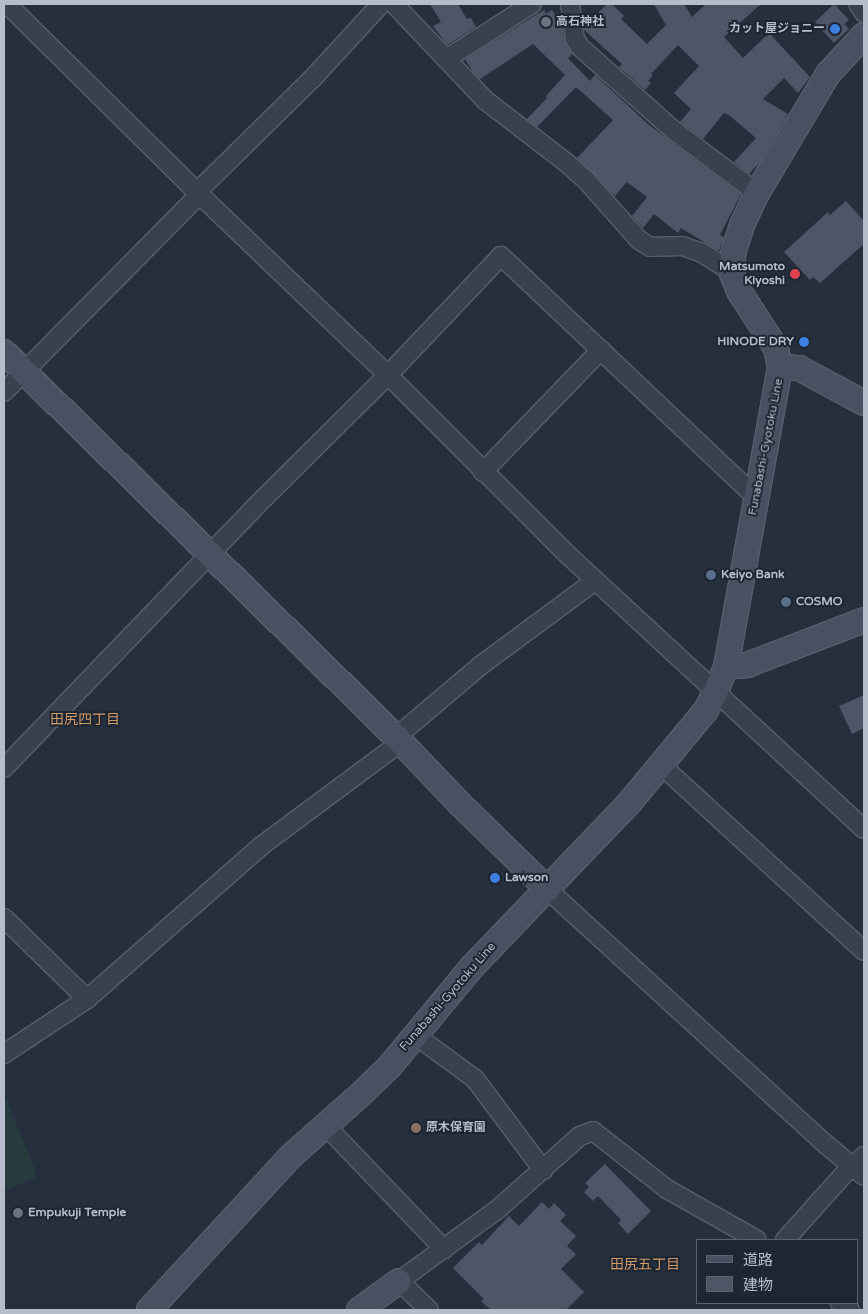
<!DOCTYPE html>
<meta charset="utf-8">
<style>
body{margin:0}
#map{position:relative;width:868px;height:1314px;overflow:hidden;background:#262f3e;font-family:"Varela Round","Noto Sans JP",sans-serif}
div>[style]{position:absolute}
.green>*{inset:0;background:#273b3f}
.building>*{inset:0;background:#4c5667}
.roads{filter:drop-shadow(1px 0 #575f6c) drop-shadow(-1px 0 #575f6c) drop-shadow(0 1px #575f6c) drop-shadow(0 -1px #575f6c)}
.street>*{height:18px;margin:-9px;padding:0 9px;transform-origin:9px;border-radius:9px;background:#39414e}
.secondary>*{height:24px;margin:-12px;padding:0 12px;transform-origin:12px;border-radius:12px;background:#485061}
.dots>*{width:14px;height:14px;translate:-50% -50%;box-sizing:border-box;border:2px solid #1e2633;border-radius:50%}
span{translate:-50% -50%;white-space:nowrap;text-align:center;line-height:1.15;-webkit-text-stroke:4px #1e2633;paint-order:stroke}
.poi-label{font-size:12px;color:#b6bcc9;font-weight:700}
.left{translate:0 -50%;text-align:left}
.right{translate:-100% -50%;text-align:right}
.street-label{font-size:12px;color:#b6bcc9}
.neighbourhood-label{font-size:14px;color:#d19a69}
.frame{position:absolute;inset:0;border:5px solid #b6bcc9;pointer-events:none}
.legend{position:absolute;left:696px;top:1239px;width:162px;height:65px;box-sizing:border-box;background:#1e2633;border:1px solid #5b626f;margin:0;padding:6px 9px;list-style:none;font-size:15px;color:#b6bcc9}
.legend li{display:flex;align-items:center;gap:10px;height:25px}
.legend b{width:25px;border:1px solid #5b626f}
</style>
<div id="map">
<div class="green">
<i style="clip-path:polygon(7px 1101px,35px 1170px,35px 1178px,4px 1191px,4px 1103px)"></i>
</div>
<div class="building">
<i style="clip-path:polygon(430px 4px,458px 4px,467px 19px,471px 18px,476px 27px,447px 45px,433px 26px,441px 22px)"></i>
<i style="clip-path:polygon(607px 4px,612px 4px,624px 16px,621px 19px,647px 44px,666px 25px,654px 4px,684px 4px,692px 17px,706px 4px,761px 4px,724px 37px,743px 58px,769px 33px,810px 77px,798px 93px,784px 78px,763px 99px,788px 114px,760px 162px,749px 174px,734px 162px,756px 138px,730px 116px,724px 113px,703px 139px,680px 122px,691px 109px,674px 93px,699px 66px,678px 45px,651px 74px,653px 75px,648px 81px,651px 83px,645px 90px,619px 67px,622px 64px,584px 30px,584px 27px)"></i>
<i style="clip-path:polygon(834px 4px,849px 20px,844px 24px,849px 29px,834px 43px,815px 22px)"></i>
<i style="clip-path:polygon(544px 10px,546px 14px,552px 10px,562px 25px,565px 41px,572px 54px,568px 58px,590px 81px,595px 75px,649px 125px,741px 194px,720px 235px,724px 237px,719px 251px,681px 228px,678px 233px,654px 214px,643px 228px,632px 216px,647px 197px,627px 182px,615px 196px,577px 158px,613px 120px,576px 87px,537px 127px,527px 119px,547px 98px,546px 96px,565px 75px,533px 44px,480px 79px,473px 72px,465px 59px)"></i>
<i style="clip-path:polygon(846px 201px,864px 221px,864px 244px,820px 283px,813px 277px,810px 280px,784px 252px,828px 212px,830px 215px)"></i>
<i style="clip-path:polygon(864px 695px,864px 728px,852px 734px,839px 706px)"></i>
<i style="clip-path:polygon(605px 1164px,651px 1211px,628px 1234px,618px 1223px,621px 1220px,598px 1196px,593px 1201px,584px 1192px,589px 1187px,585px 1183px)"></i>
<i style="clip-path:polygon(542px 1202px,549px 1209px,554px 1203px,566px 1215px,560px 1221px,576px 1236px,567px 1246px,576px 1254px,561px 1269px,584px 1292px,566px 1310px,491px 1310px,481px 1301px,484px 1299px,453px 1268px,479px 1242px,482px 1245px,509px 1216px,519px 1226px)"></i>
</div>
<div class="roads">
<div class="street">
<i style="left:7px;top:4px;width:270px;rotate:44.7deg"></i>
<i style="left:199px;top:194px;width:262px;rotate:43.8deg"></i>
<i style="left:388px;top:375px;width:255px;rotate:45deg"></i>
<i style="left:568px;top:555px;width:403px;rotate:42.8deg"></i>
<i style="left:394px;top:4px;width:132px;rotate:46.5deg"></i>
<i style="left:485px;top:100px;width:105px;rotate:37.6deg"></i>
<i style="left:568px;top:164px;width:24px;rotate:42deg"></i>
<i style="left:586px;top:180px;width:80px;rotate:48.5deg"></i>
<i style="left:639px;top:240px;width:13px;rotate:32deg"></i>
<i style="left:650px;top:247px;width:32px;rotate:-2deg"></i>
<i style="left:682px;top:246px;width:21px;rotate:19deg"></i>
<i style="left:702px;top:253px;width:34px;rotate:32deg"></i>
<i style="left:570px;top:4px;width:35px;rotate:82deg"></i>
<i style="left:575px;top:39px;width:9px;rotate:58deg"></i>
<i style="left:580px;top:47px;width:123px;rotate:41.7deg"></i>
<i style="left:672px;top:129px;width:106px;rotate:37deg"></i>
<i style="left:858px;top:4px;width:11px;rotate:56deg"></i>
<i style="left:446px;top:59px;width:102px;rotate:-32.6deg"></i>
<i style="left:4px;top:392px;width:272px;rotate:-45.3deg"></i>
<i style="left:195px;top:199px;width:15px;rotate:-58deg"></i>
<i style="left:203px;top:186px;width:153px;rotate:-44.5deg"></i>
<i style="left:312px;top:79px;width:102px;rotate:-47.4deg"></i>
<i style="left:483px;top:472px;width:170px;rotate:-46deg"></i>
<i style="left:396px;top:737px;width:110px;rotate:-40.2deg"></i>
<i style="left:480px;top:666px;width:143px;rotate:-36.5deg"></i>
<i style="left:661px;top:765px;width:275px;rotate:42.5deg"></i>
<i style="left:4px;top:768px;width:361px;rotate:-46.1deg"></i>
<i style="left:254px;top:508px;width:189px;rotate:-44.8deg"></i>
<i style="left:388px;top:375px;width:164px;rotate:-46.5deg"></i>
<i style="left:501px;top:256px;width:351px;rotate:43.4deg"></i>
<i style="left:547px;top:889px;width:374px;rotate:42.5deg"></i>
<i style="left:823px;top:1142px;width:53px;rotate:39.7deg"></i>
<i style="left:4px;top:918px;width:116px;rotate:44.3deg"></i>
<i style="left:415px;top:1035px;width:74px;rotate:36.3deg"></i>
<i style="left:475px;top:1079px;width:114px;rotate:53.2deg"></i>
<i style="left:4px;top:1054px;width:100px;rotate:-33.5deg"></i>
<i style="left:87px;top:999px;width:232px;rotate:-41.3deg"></i>
<i style="left:261px;top:846px;width:174px;rotate:-36.6deg"></i>
<i style="left:325px;top:1125px;width:172px;rotate:46.2deg"></i>
<i style="left:785px;top:1240px;width:90px;rotate:-48.2deg"></i>
<i style="left:845px;top:1173px;width:11px;rotate:-34deg"></i>
<i style="left:854px;top:1167px;width:15px;rotate:-48deg"></i>
<i style="left:840px;top:1303px;width:12px;rotate:35deg"></i>
<i style="left:429px;top:1310px;width:42px;rotate:-136deg"></i>
<i style="left:399px;top:1281px;width:122px;rotate:-36deg"></i>
<i style="left:498px;top:1209px;width:110px;rotate:-41.7deg"></i>
<i style="left:580px;top:1136px;width:14px;rotate:-21deg"></i>
<i style="left:593px;top:1131px;width:94px;rotate:38.1deg"></i>
<i style="left:667px;top:1189px;width:103px;rotate:29.5deg"></i>
</div>
<div class="secondary">
<i style="left:4px;top:352px;width:549px;rotate:44.48deg"></i>
<i style="left:396px;top:737px;width:91px;rotate:46.3deg"></i>
<i style="left:459px;top:803px;width:123px;rotate:44.3deg"></i>
<i style="left:780px;top:367px;width:19px;rotate:3deg"></i>
<i style="left:799px;top:368px;width:74px;rotate:28.3deg"></i>
<i style="left:726px;top:667px;width:21px;rotate:-5deg"></i>
<i style="left:747px;top:665px;width:125px;rotate:-21deg"></i>
<i style="left:149px;top:1310px;width:208px;rotate:-47.3deg"></i>
<i style="left:290px;top:1157px;width:92px;rotate:-41.5deg"></i>
<i style="left:359px;top:1096px;width:43px;rotate:-44.1deg"></i>
<i style="left:390px;top:1066px;width:129px;rotate:-50.4deg"></i>
<i style="left:472px;top:967px;width:228px;rotate:-46.2deg"></i>
<i style="left:630px;top:802px;width:119px;rotate:-50.4deg"></i>
<i style="left:706px;top:710px;width:19px;rotate:-62deg"></i>
<i style="left:715px;top:693px;width:28px;rotate:-67deg"></i>
<i style="left:726px;top:667px;width:305px;rotate:-79.8deg"></i>
<i style="left:780px;top:367px;width:19px;rotate:-102deg"></i>
<i style="left:776px;top:348px;width:68px;rotate:-123deg"></i>
<i style="left:739px;top:291px;width:22px;rotate:-112deg"></i>
<i style="left:731px;top:271px;width:21px;rotate:-82deg"></i>
<i style="left:734px;top:250px;width:26px;rotate:-72deg"></i>
<i style="left:742px;top:225px;width:35px;rotate:-65deg"></i>
<i style="left:757px;top:193px;width:139px;rotate:-59.2deg"></i>
<i style="left:828px;top:74px;width:53px;rotate:-47.3deg"></i>
<i style="left:359px;top:1310px;width:49px;rotate:-35.9deg"></i>
</div>
</div>
<div class="dots">
<i style="left:546px;top:22px;background:#6b7280"></i>
<i style="left:835px;top:29px;background:#3f7fe0"></i>
<i style="left:795px;top:274px;background:#e0444e"></i>
<i style="left:804px;top:342px;background:#3f7fe0"></i>
<i style="left:711px;top:575px;background:#5c6f8a"></i>
<i style="left:786px;top:602px;background:#5c6f8a"></i>
<i style="left:495px;top:878px;background:#3f7fe0"></i>
<i style="left:416px;top:1128px;background:#8d6e63"></i>
<i style="left:18px;top:1213px;background:#6b7280"></i>
</div>
<div class="poi-label">
<span class="left" style="left:556px;top:22px">高石神社</span>
<span class="right" style="left:825px;top:29px">カット屋ジョニー</span>
<span class="right" style="left:785px;top:274px">Matsumoto<br>Kiyoshi</span>
<span class="right" style="left:794px;top:342px">HINODE DRY</span>
<span class="left" style="left:721px;top:575px">Keiyo Bank</span>
<span class="left" style="left:796px;top:602px">COSMO</span>
<span class="left" style="left:505px;top:878px">Lawson</span>
<span class="left" style="left:426px;top:1128px">原木保育園</span>
<span class="left" style="left:28px;top:1213px">Empukuji Temple</span>
</div>
<div class="street-label">
<span style="left:766px;top:447px;rotate:-79deg">Funabashi-Gyotoku Line</span>
<span style="left:448px;top:997px;rotate:-49deg">Funabashi-Gyotoku Line</span>
</div>
<div class="neighbourhood-label">
<span style="left:85px;top:720px">田尻四丁目</span>
<span style="left:645px;top:1265px">田尻五丁目</span>
</div>
<div class="frame"></div>
<ul class="legend">
<li><b style="height:6px;background:#485061"></b>道路</li>
<li><b style="height:14px;background:#4c5667"></b>建物</li>
</ul>
</div>
